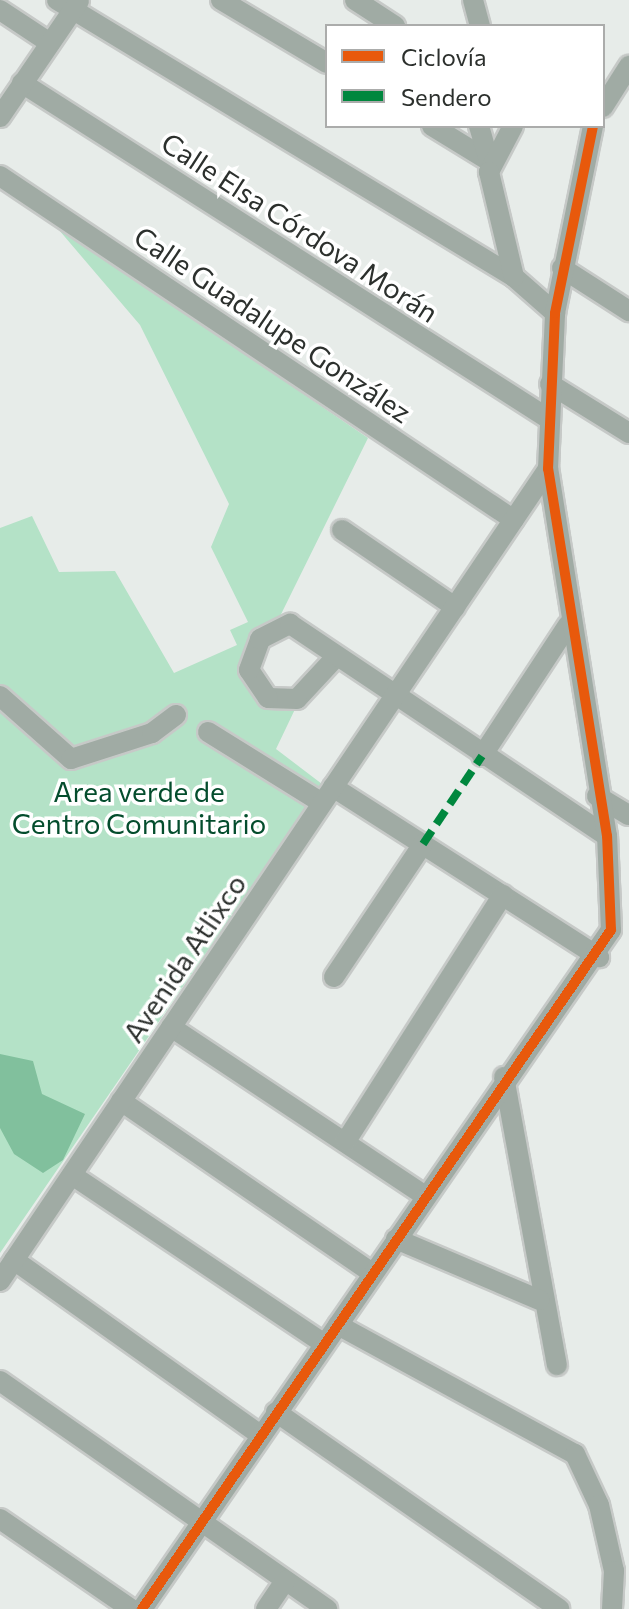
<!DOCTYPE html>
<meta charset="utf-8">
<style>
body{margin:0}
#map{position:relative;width:629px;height:1609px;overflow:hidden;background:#e7ece9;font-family:Commissioner,sans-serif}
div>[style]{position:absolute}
.green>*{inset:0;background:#b4e2c7}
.water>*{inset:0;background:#81c09d}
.roads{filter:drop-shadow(2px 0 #c6c9c7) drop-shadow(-2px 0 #c6c9c7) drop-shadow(0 2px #c6c9c7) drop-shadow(0 -2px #c6c9c7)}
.minor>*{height:20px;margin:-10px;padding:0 10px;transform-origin:10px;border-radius:10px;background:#a0aba4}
.quiet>*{height:8px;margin-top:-4px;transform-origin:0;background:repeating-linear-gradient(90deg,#00873e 0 16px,transparent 0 24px)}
.cycleway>*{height:10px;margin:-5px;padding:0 5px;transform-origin:5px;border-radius:5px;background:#e8590c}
span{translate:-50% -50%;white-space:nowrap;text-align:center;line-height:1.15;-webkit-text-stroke:7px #fff;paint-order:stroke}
.street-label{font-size:28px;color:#2c302d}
.park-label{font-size:28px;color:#044d2d}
.legend{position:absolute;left:325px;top:24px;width:280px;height:104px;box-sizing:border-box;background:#fff;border:2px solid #abacab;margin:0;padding:10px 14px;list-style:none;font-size:24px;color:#2c302d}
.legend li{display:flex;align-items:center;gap:16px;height:40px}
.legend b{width:40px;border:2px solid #abacab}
</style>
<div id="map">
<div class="green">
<i style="clip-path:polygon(53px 223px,368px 438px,253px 671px,297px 705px,276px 749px,322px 784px,0 1253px,0 528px,32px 516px,59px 572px,115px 571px,174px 673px,237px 645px,230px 630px,248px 622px,211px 547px,229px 504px,140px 325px)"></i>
</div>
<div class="water">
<i style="clip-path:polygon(0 1054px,33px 1061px,42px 1094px,85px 1114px,63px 1160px,43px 1173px,14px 1154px,0 1128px)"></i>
</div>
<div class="roads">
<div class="minor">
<i style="left:57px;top:0;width:534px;rotate:31.22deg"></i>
<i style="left:514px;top:277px;width:55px;rotate:41.3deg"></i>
<i style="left:221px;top:0;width:123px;rotate:30.7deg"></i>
<i style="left:355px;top:0;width:48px;rotate:33deg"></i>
<i style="left:473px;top:0;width:27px;rotate:75deg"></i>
<i style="left:0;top:10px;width:60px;rotate:33.4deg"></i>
<i style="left:22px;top:83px;width:625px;rotate:32.52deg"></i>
<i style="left:603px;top:107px;width:49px;rotate:-57.6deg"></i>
<i style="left:0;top:117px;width:140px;rotate:-55.7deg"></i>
<i style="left:432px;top:126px;width:67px;rotate:31.6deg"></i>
<i style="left:479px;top:126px;width:36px;rotate:74deg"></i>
<i style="left:513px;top:126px;width:52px;rotate:117.6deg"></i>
<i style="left:489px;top:172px;width:108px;rotate:76.6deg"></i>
<i style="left:0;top:176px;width:618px;rotate:33.79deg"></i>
<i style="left:562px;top:268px;width:80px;rotate:32.7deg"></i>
<i style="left:550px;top:384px;width:93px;rotate:31.8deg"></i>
<i style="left:342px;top:530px;width:137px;rotate:34.3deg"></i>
<i style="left:336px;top:657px;width:57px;rotate:132.9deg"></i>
<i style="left:297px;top:699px;width:29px;rotate:-178deg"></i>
<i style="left:268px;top:698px;width:34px;rotate:-124deg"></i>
<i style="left:249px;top:670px;width:33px;rotate:-70deg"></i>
<i style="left:260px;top:639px;width:34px;rotate:-27deg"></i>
<i style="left:290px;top:624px;width:381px;rotate:33.8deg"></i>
<i style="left:0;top:696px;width:95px;rotate:41.6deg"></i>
<i style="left:71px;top:759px;width:85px;rotate:-17.8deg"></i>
<i style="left:152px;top:733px;width:30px;rotate:-37deg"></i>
<i style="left:208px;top:732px;width:134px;rotate:31.9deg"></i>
<i style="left:482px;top:756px;width:157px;rotate:-56.7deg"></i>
<i style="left:333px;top:787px;width:316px;rotate:32.6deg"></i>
<i style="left:597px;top:796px;width:37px;rotate:31deg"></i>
<i style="left:334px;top:977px;width:160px;rotate:-56.2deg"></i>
<i style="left:171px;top:1027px;width:304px;rotate:33.6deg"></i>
<i style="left:504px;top:1077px;width:293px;rotate:79.6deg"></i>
<i style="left:121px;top:1101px;width:304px;rotate:34.4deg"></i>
<i style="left:346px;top:1141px;width:292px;rotate:-57.5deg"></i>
<i style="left:72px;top:1175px;width:303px;rotate:33.8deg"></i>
<i style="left:396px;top:1239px;width:156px;rotate:23deg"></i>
<i style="left:14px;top:1260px;width:302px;rotate:35.4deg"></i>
<i style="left:0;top:1281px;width:980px;rotate:-55.99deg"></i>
<i style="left:338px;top:1325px;width:270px;rotate:28.6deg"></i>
<i style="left:575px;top:1454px;width:56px;rotate:64.8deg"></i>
<i style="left:599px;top:1505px;width:68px;rotate:77.2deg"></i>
<i style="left:614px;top:1571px;width:38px;rotate:93deg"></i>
<i style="left:0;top:1381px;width:399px;rotate:34.9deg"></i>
<i style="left:276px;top:1412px;width:345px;rotate:34.8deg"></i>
<i style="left:0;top:1519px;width:159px;rotate:34.5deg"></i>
<i style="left:142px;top:1609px;width:825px;rotate:-55.37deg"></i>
<i style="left:611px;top:930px;width:94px;rotate:-92.4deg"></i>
<i style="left:607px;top:836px;width:372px;rotate:-99.1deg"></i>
<i style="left:548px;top:469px;width:156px;rotate:-87.4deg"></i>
<i style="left:555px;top:313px;width:191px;rotate:-78.5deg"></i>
<i style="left:266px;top:1609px;width:34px;rotate:-56deg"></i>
</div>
</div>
<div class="quiet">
<i style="left:423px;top:844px;width:106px;rotate:-56.2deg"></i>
</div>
<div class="cycleway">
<i style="left:142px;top:1609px;width:825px;rotate:-55.37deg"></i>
<i style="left:611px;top:930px;width:94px;rotate:-92.4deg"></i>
<i style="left:607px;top:836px;width:372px;rotate:-99.1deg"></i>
<i style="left:548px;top:469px;width:156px;rotate:-87.4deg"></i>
<i style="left:555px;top:313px;width:191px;rotate:-78.5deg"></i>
</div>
<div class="street-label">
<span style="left:300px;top:227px;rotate:33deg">Calle Elsa Córdova Morán</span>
<span style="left:273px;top:324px;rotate:34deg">Calle Guadalupe González</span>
<span style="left:184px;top:958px;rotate:-56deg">Avenida Atlixco</span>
</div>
<div class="park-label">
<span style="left:139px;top:807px">Area verde de<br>Centro Comunitario</span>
</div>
<ul class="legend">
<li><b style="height:10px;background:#e8590c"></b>Ciclovía</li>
<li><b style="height:10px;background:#00873e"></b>Sendero</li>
</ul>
</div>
